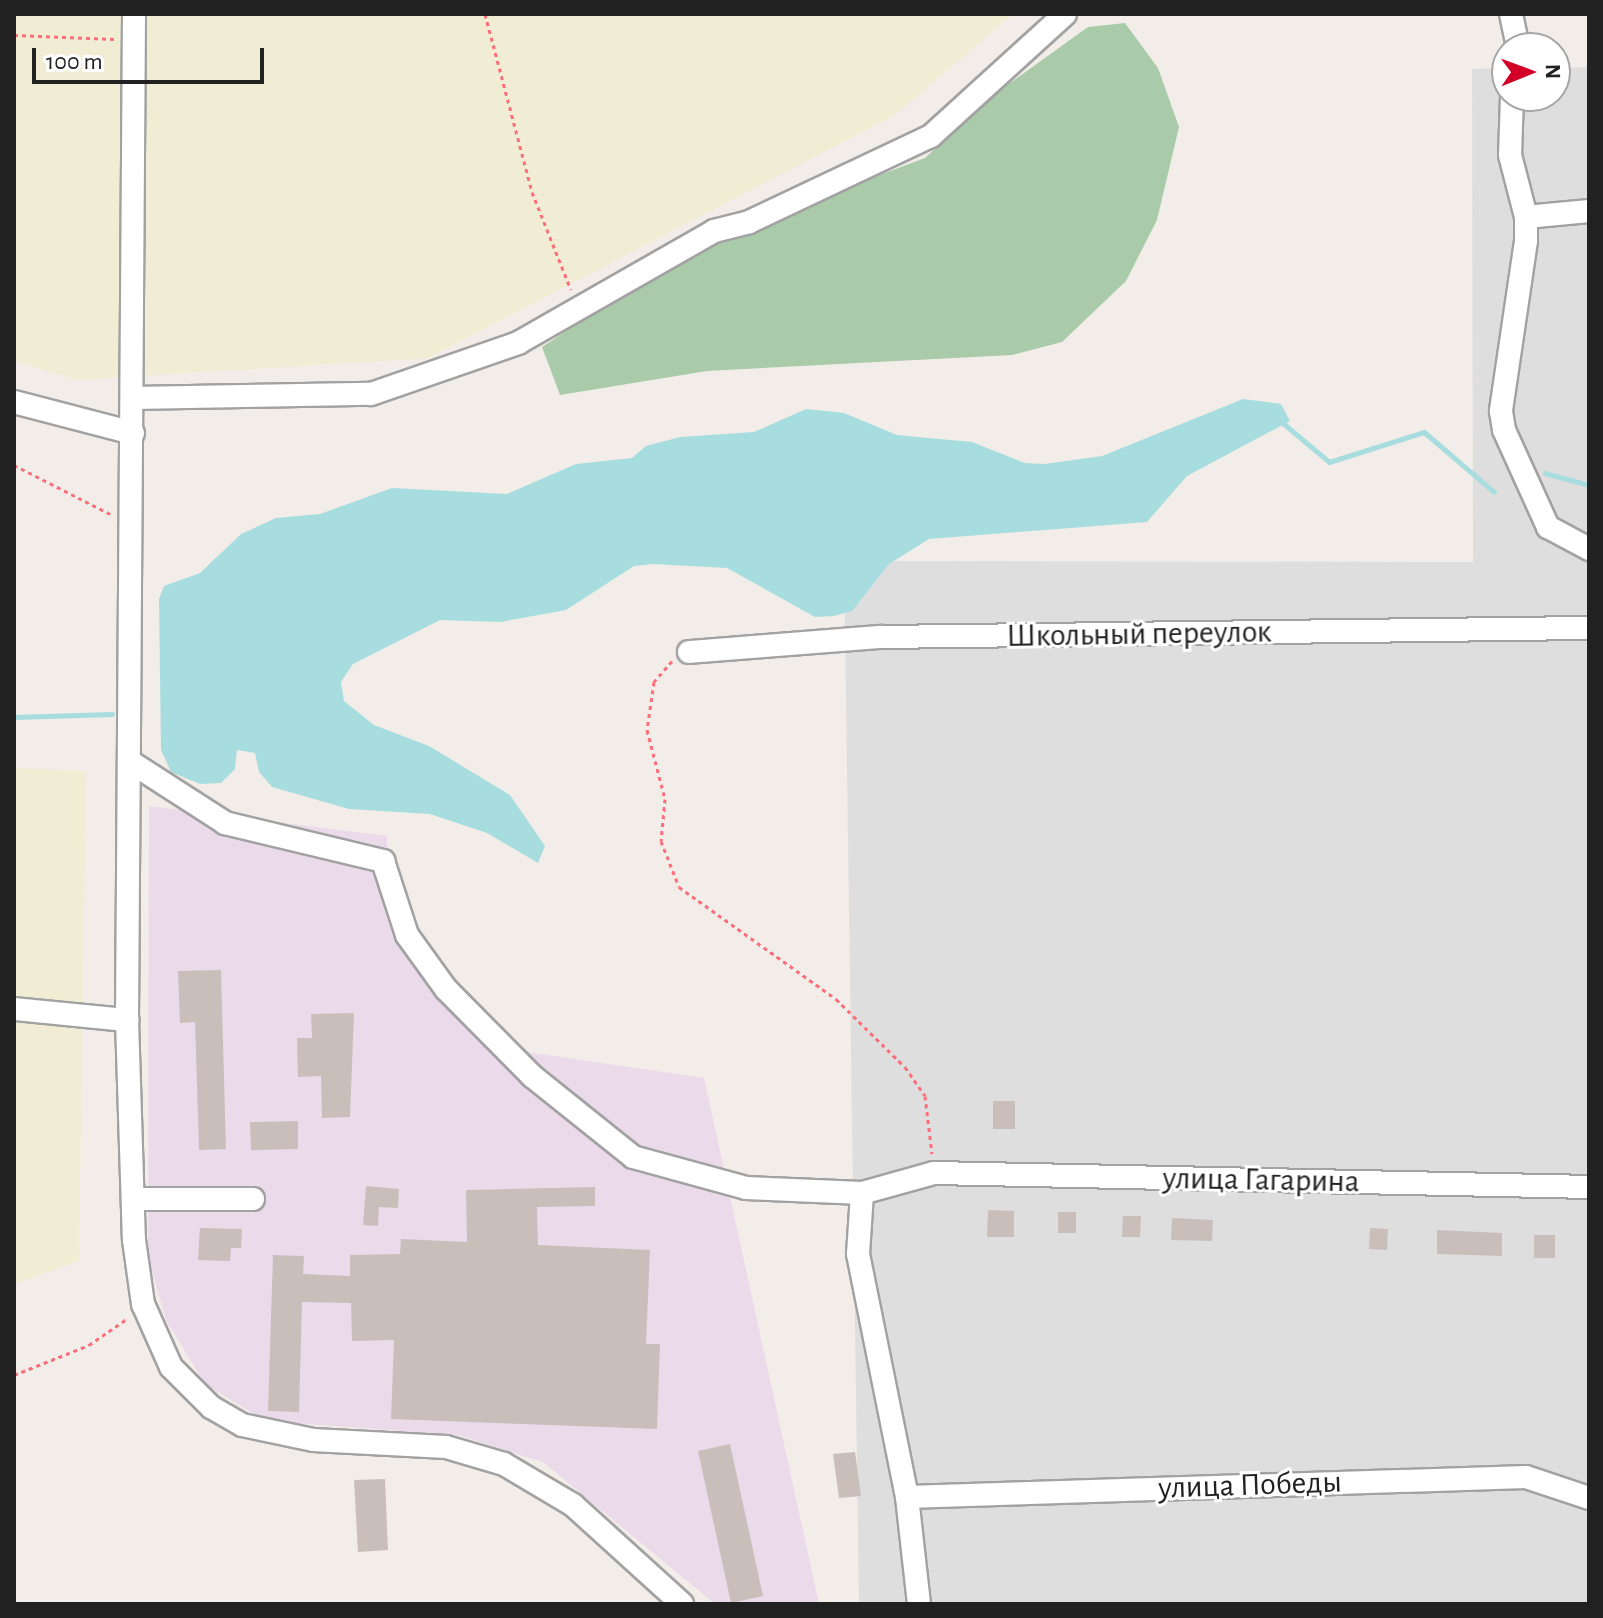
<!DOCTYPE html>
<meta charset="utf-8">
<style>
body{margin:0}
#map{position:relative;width:1603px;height:1618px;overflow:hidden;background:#f2ede8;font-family:"Alegreya Sans",sans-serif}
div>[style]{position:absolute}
.residential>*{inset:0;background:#dfdede}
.industrial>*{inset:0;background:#ebdaea}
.farmland>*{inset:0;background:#f0edd4}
.cemetery>*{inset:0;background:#aacba9}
.water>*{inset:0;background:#a8dddf}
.stream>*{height:5px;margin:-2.5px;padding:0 2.5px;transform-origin:2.5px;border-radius:2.5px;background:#a8dddf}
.building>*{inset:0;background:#cabebb}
.path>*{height:3px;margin-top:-1.5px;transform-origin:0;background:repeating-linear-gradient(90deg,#fc6f7a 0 4px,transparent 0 8px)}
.roads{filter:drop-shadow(2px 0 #a2a2a2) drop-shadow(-2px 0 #a2a2a2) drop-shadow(0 2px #a2a2a2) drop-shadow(0 -2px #a2a2a2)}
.minor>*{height:22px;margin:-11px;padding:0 11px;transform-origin:11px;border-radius:11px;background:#fff}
span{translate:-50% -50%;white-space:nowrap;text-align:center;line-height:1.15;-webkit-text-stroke:6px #fff;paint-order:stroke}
.street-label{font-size:32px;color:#212121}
.frame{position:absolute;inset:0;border:16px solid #212121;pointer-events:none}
.north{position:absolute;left:1491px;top:32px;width:80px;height:80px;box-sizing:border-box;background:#fff;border:2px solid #a6a6a6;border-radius:50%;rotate:89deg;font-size:22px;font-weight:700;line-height:32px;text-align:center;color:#212121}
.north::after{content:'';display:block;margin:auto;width:28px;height:36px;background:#d20026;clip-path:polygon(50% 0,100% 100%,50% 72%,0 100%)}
.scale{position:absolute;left:32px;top:48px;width:232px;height:36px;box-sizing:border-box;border:4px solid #212121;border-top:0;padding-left:10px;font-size:24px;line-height:28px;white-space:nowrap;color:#212121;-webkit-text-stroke:6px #fff;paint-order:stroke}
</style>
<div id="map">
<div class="residential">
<i style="clip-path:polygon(1589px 67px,1589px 1604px,859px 1604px,844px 561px,1473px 562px,1472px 69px,1507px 68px,1507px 96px,1555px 96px,1555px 68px)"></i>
</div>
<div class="industrial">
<i style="clip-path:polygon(149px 806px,387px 836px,387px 911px,486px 1046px,704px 1078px,819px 1604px,715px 1604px,543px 1462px,458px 1435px,265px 1421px,205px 1384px,166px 1320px,148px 1256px)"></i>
</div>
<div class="farmland">
<i style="clip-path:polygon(14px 14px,1013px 14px,895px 115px,428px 358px,78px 380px,14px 361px)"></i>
<i style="clip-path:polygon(14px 768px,86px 771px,79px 1261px,14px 1284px)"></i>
</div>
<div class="cemetery">
<i style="clip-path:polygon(1125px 23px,1158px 68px,1179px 127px,1157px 220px,1126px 281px,1062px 342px,1012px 355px,707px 371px,560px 395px,542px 347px,706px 240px,925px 158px,992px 96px,1088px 27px)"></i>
</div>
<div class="water">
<i style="clip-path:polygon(1243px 399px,1281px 404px,1290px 421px,1187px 476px,1147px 522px,929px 539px,889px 564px,852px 611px,834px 616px,815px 617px,727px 568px,653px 564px,634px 566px,566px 610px,500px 622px,440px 620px,353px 664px,341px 682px,344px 701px,374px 725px,429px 746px,510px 795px,545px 846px,538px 863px,487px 833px,430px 814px,349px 809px,272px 787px,259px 772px,255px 753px,237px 750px,235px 769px,221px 783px,200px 784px,171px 772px,161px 750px,159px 599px,164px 586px,200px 573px,241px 534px,276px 518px,320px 514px,392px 488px,507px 494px,576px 464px,632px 458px,646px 446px,680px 437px,754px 432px,806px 409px,844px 413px,897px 435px,972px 442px,1025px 463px,1044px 464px,1102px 456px)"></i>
</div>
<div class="stream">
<i style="left:1278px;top:419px;width:67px;rotate:40.1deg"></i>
<i style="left:1329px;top:462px;width:100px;rotate:-17.5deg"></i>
<i style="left:1424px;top:432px;width:92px;rotate:40.6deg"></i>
<i style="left:1545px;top:473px;width:46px;rotate:15.3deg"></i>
<i style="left:14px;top:717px;width:98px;rotate:-1.8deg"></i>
</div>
<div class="building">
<i style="clip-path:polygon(221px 970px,226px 1149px,199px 1150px,195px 1022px,180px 1023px,178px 971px)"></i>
<i style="clip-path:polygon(354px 1013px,350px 1117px,322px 1118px,321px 1076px,298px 1077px,297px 1038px,312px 1038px,311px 1014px)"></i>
<i style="clip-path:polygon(993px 1101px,1015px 1101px,1015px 1129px,993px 1129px)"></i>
<i style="clip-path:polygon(298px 1121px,298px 1149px,251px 1150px,250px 1122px)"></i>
<i style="clip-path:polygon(366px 1186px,399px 1189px,398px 1208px,379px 1207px,378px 1226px,363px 1225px)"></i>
<i style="clip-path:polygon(595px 1187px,595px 1206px,537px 1207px,538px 1245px,650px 1250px,646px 1344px,660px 1344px,657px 1429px,391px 1419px,394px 1340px,352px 1341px,351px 1303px,302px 1302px,299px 1412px,268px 1411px,273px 1255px,304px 1256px,303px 1274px,350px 1276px,350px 1255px,400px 1254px,401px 1239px,467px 1242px,466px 1190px)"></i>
<i style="clip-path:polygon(988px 1210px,1014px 1211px,1014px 1237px,987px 1237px)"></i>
<i style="clip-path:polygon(1058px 1212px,1076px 1212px,1076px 1233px,1058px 1233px)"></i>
<i style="clip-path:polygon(1123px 1216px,1141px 1216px,1140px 1237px,1122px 1237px)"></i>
<i style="clip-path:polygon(1172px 1218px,1213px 1220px,1212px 1241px,1171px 1240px)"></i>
<i style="clip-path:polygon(200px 1228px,242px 1229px,241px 1248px,231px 1248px,230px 1261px,198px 1260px)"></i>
<i style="clip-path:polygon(1370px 1228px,1388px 1229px,1387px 1250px,1369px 1249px)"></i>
<i style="clip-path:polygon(1437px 1230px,1502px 1233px,1502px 1256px,1437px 1254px)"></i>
<i style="clip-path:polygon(1534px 1235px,1555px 1235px,1555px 1258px,1534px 1258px)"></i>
<i style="clip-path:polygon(730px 1444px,763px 1596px,731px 1603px,698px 1451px)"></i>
<i style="clip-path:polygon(855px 1452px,861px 1496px,839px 1498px,833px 1454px)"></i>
<i style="clip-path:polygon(385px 1479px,388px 1550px,358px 1552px,354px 1480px)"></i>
</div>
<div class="path">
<i style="left:485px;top:14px;width:184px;rotate:75.2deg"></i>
<i style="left:532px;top:192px;width:105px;rotate:68.3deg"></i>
<i style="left:14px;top:35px;width:100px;rotate:2.3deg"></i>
<i style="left:14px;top:465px;width:108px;rotate:27deg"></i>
<i style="left:672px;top:661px;width:28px;rotate:131deg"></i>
<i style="left:654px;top:682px;width:49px;rotate:98.3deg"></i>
<i style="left:647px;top:730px;width:71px;rotate:75.4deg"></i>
<i style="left:665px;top:799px;width:42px;rotate:95.4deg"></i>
<i style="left:661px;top:841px;width:49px;rotate:68.6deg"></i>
<i style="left:679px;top:887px;width:193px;rotate:35.5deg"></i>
<i style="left:836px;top:999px;width:97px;rotate:44.6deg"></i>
<i style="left:905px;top:1067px;width:35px;rotate:55deg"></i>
<i style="left:925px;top:1096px;width:58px;rotate:83.1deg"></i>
<i style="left:14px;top:1375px;width:81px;rotate:-21.8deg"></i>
<i style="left:89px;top:1345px;width:47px;rotate:-34.7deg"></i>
</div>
<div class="roads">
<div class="minor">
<i style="left:134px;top:14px;width:1006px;rotate:90.4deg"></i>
<i style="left:127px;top:1020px;width:220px;rotate:88.2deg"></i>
<i style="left:134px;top:1240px;width:65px;rotate:82deg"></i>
<i style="left:143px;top:1304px;width:69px;rotate:66deg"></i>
<i style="left:171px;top:1367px;width:57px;rotate:45deg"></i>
<i style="left:211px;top:1407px;width:36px;rotate:30deg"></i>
<i style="left:242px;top:1425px;width:73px;rotate:11.9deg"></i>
<i style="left:313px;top:1440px;width:133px;rotate:3deg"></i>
<i style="left:446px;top:1447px;width:60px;rotate:16.3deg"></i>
<i style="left:504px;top:1464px;width:80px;rotate:30.7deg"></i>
<i style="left:573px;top:1505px;width:147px;rotate:42.2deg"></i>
<i style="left:1511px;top:14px;width:35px;rotate:78deg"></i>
<i style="left:1512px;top:96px;width:59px;rotate:91.9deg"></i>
<i style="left:1510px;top:155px;width:64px;rotate:75.5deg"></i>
<i style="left:1526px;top:217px;width:24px;rotate:90deg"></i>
<i style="left:1526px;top:241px;width:172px;rotate:98.4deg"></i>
<i style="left:1501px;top:411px;width:19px;rotate:81deg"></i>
<i style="left:1504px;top:430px;width:107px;rotate:65.6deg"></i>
<i style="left:1548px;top:527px;width:47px;rotate:28.2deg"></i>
<i style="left:1526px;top:217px;width:63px;rotate:-5.4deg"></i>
<i style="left:132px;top:398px;width:239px;rotate:-1deg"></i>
<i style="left:371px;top:394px;width:156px;rotate:-19.1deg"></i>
<i style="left:518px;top:343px;width:226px;rotate:-29.7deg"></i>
<i style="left:714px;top:231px;width:36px;rotate:-14deg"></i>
<i style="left:749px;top:222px;width:201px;rotate:-25.3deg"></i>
<i style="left:931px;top:136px;width:181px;rotate:-42.3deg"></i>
<i style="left:14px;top:402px;width:123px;rotate:14.6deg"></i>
<i style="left:689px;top:652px;width:192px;rotate:-4.5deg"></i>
<i style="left:880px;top:637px;width:709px;rotate:-0.73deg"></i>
<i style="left:132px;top:763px;width:111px;rotate:32.8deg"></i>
<i style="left:225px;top:823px;width:163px;rotate:13.5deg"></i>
<i style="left:383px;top:861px;width:78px;rotate:72deg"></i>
<i style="left:407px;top:935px;width:67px;rotate:54.2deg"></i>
<i style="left:446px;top:989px;width:122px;rotate:45.3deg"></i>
<i style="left:532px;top:1076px;width:129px;rotate:38.7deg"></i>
<i style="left:633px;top:1157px;width:117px;rotate:15.3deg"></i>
<i style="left:746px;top:1188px;width:116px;rotate:2.5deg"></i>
<i style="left:14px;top:1009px;width:114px;rotate:5.6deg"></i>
<i style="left:133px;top:1199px;width:120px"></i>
<i style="left:907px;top:1497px;width:619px;rotate:-1.85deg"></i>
<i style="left:1526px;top:1477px;width:66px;rotate:18.4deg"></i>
<i style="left:919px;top:1604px;width:108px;rotate:-96.4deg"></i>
<i style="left:907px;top:1497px;width:248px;rotate:-101.4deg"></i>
<i style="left:858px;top:1254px;width:61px;rotate:-86.2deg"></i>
<i style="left:862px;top:1193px;width:75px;rotate:-15.5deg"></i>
<i style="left:934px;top:1173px;width:655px;rotate:1.22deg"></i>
</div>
</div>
<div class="street-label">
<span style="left:1139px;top:634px;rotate:-1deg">Школьный переулок</span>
<span style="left:1261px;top:1180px;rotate:1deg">улица Гагарина</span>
<span style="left:1250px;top:1485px;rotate:-2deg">улица Победы</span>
</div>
<div class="frame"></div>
<div class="north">N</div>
<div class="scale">100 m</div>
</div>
